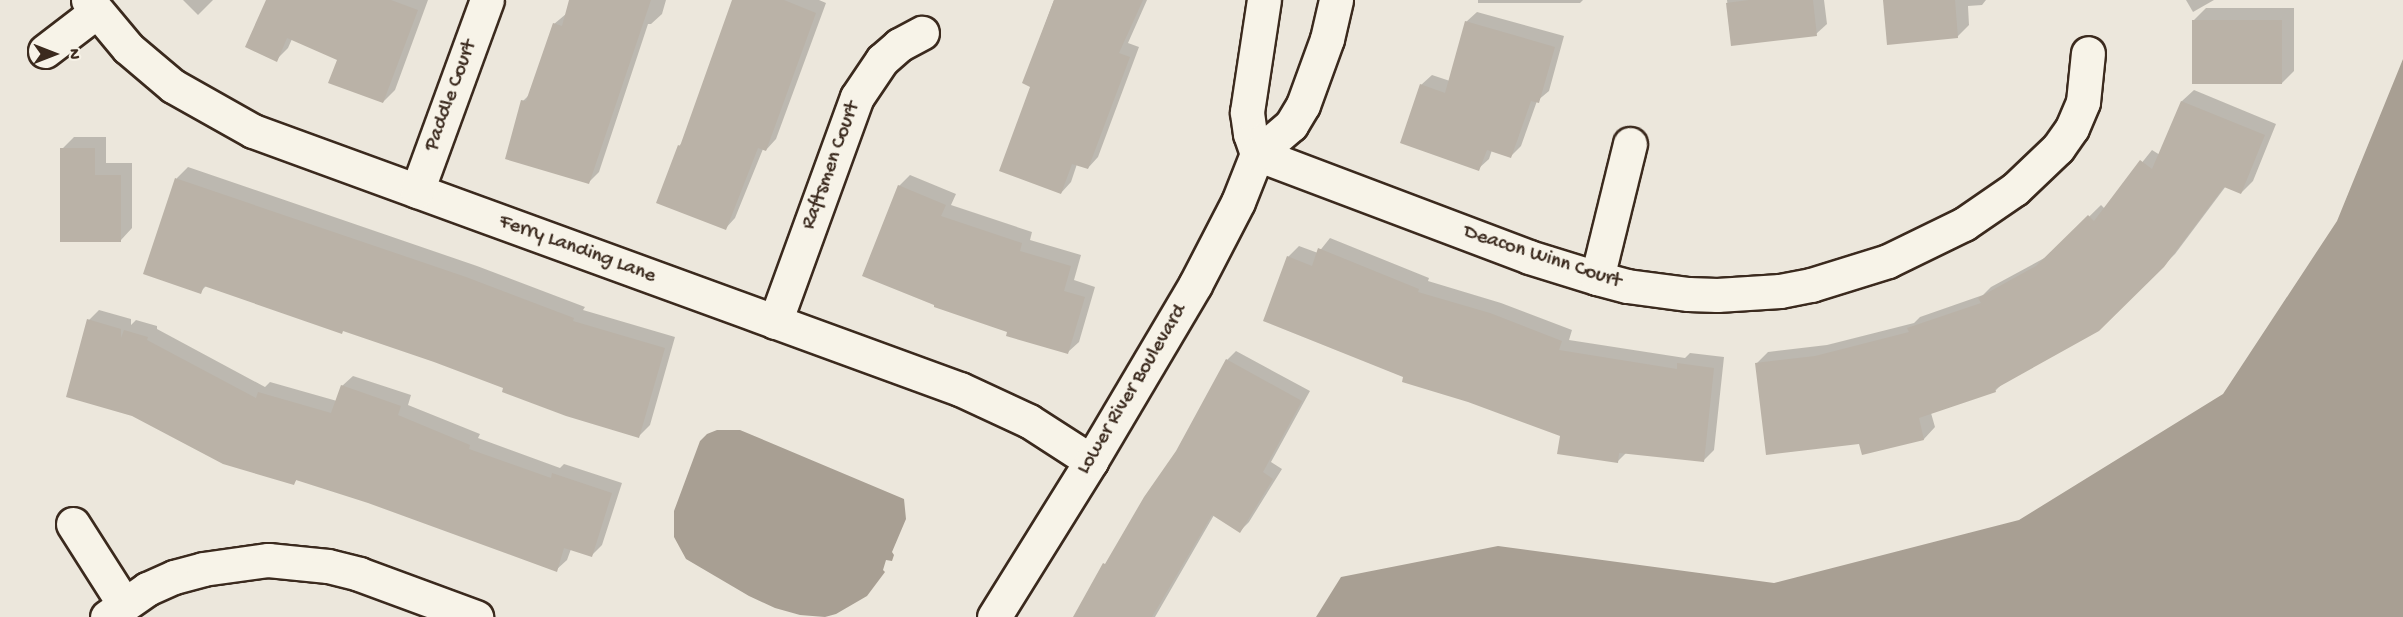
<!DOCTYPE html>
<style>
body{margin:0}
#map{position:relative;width:2403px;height:617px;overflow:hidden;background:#ece7dc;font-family:"Gochi Hand",sans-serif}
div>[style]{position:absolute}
.water>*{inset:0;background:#a89f93}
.shadow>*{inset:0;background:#0003}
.building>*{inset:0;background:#bab2a7}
.roads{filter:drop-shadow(2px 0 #3b2a1e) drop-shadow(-2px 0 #3b2a1e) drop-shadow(0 2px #3b2a1e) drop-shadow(0 -2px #3b2a1e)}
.street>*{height:33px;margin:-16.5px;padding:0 16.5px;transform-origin:16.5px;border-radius:16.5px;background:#f7f3e8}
span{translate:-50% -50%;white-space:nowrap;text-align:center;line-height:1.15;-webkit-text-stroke:5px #f7f3e8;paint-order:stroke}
.street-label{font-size:21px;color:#3b2a1e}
.north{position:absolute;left:24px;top:24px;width:60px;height:60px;-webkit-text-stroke:4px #f7f3e8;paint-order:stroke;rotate:90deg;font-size:16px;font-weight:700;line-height:24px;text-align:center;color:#3b2a1e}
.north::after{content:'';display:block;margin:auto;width:21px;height:27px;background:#3b2a1e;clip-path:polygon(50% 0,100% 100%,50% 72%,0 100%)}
</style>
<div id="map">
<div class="water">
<i style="clip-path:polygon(2403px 59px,2403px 617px,1316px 617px,1341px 577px,1498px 546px,1774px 583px,2019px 520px,2223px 394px,2337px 221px)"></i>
<i style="clip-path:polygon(717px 430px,740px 430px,904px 499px,906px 519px,892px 552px,894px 555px,892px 561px,886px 560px,883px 570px,885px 572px,867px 596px,836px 614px,825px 617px,800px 615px,775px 608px,749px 596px,686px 559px,674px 537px,674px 511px,700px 441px,707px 434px)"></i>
</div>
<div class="shadow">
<i style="clip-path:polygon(183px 0,213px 0,198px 15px)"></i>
<i style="clip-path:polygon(268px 0,428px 0,395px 90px,383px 102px,338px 59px,292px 39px,288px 48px,276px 60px)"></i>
<i style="clip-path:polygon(570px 0,666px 0,662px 14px,651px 24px,648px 24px,599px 172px,589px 182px,523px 101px,530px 94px,554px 24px,566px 14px)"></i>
<i style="clip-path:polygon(734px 0,819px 0,826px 3px,776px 139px,766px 150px,763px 149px,735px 218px,725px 229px,679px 146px,683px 142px)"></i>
<i style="clip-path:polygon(1054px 0,1147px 0,1128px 43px,1139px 47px,1098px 157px,1088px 168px,1077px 164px,1071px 182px,1061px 193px,1032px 86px,1024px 82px)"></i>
<i style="clip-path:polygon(1478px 0,1583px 0,1580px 3px,1478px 3px)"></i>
<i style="clip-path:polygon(1727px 0,1824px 0,1827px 24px,1816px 34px,1732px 44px)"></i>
<i style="clip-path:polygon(1884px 0,1986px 0,1982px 5px,1968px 6px,1969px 25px,1957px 37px)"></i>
<i style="clip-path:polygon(2186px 0,2214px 0,2193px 12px)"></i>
<i style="clip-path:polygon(2206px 8px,2294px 8px,2294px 71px,2282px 83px,2194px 20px)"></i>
<i style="clip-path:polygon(1477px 12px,1564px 36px,1549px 91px,1537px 101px,1521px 146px,1511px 156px,1492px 150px,1489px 159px,1478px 169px,1421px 85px,1432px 75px,1450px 81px,1466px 22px)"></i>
<i style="clip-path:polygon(2194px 90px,2276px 124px,2253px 181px,2241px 193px,2226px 186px,2175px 254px,2099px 329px,2005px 381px,1995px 391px,1931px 413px,1935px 427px,1924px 439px,1860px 442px,1757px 363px,1768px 352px,1827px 345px,1914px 323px,1920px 317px,1983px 295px,1991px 287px,2050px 255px,2101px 205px,2105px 209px,2152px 150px,2160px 155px,2182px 101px)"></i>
<i style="clip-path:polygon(74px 137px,106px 137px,106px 163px,132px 163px,132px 228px,121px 240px,62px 149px)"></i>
<i style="clip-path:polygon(188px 167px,477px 266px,585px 307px,583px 310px,675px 337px,650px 425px,639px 436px,435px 360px,207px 285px,200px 292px,145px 273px,177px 178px)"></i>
<i style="clip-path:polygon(910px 175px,956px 194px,951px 205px,1032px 232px,1030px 240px,1081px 255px,1074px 280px,1095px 287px,1079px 342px,1068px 352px,1009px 331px,899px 186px)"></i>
<i style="clip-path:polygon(1330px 238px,1429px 278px,1428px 281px,1501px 303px,1572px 330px,1569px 340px,1685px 358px,1690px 353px,1724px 357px,1714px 450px,1703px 461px,1627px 452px,1617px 462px,1561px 435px,1405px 376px,1288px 257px,1299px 246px,1318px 253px)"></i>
<i style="clip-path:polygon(99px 310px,131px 319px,131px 325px,136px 320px,157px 326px,157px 329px,265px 387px,270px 382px,337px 401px,342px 386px,353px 376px,411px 395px,408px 405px,480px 434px,478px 438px,560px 468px,564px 464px,622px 483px,602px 545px,591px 556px,571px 549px,567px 560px,556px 570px,369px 501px,297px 479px,294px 483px,89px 320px)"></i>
<i style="clip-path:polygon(1236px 351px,1310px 391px,1271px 462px,1282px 469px,1249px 522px,1240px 531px,1214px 515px,1155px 617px,1085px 617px,1227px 360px)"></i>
</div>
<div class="building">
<i style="clip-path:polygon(266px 0,391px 0,418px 10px,383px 103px,328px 83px,337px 60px,287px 38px,277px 62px,245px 47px)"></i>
<i style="clip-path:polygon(569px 0,651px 0,589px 184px,505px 159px,521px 100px,526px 101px,553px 23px,562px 26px)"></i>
<i style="clip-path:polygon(732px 0,784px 0,816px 13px,766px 151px,758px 148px,726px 230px,656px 203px,678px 145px,680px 146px)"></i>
<i style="clip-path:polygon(1054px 0,1143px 0,1119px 53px,1130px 57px,1088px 169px,1072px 164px,1061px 194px,999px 171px,1030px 87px,1022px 83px)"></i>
<i style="clip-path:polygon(1749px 0,1813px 0,1817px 36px,1731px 46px,1726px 3px)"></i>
<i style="clip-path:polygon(1883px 0,1955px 0,1958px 38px,1887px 45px)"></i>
<i style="clip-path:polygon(2192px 20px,2282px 20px,2282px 84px,2192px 84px)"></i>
<i style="clip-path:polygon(1465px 21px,1555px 47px,1539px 103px,1531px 101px,1511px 158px,1487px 150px,1479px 171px,1400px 143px,1420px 84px,1445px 93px)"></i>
<i style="clip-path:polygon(2181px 101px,2265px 135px,2241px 194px,2224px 187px,2164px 267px,2099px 331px,1995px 389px,1996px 392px,1919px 418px,1924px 440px,1862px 455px,1859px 444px,1766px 455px,1755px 363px,1815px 356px,1909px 332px,1907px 328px,1981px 303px,1978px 298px,2036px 266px,2088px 215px,2094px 221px,2140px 160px,2152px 169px)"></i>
<i style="clip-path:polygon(60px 148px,95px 148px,95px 175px,121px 175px,121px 242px,60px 242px)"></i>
<i style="clip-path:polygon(175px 178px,466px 277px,574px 318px,573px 321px,665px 348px,639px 438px,566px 416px,502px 392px,503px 388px,434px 362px,343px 331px,342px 334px,204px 286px,201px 294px,143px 274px)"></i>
<i style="clip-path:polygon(898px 185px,946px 205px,941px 216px,1022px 243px,1020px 251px,1071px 266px,1064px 291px,1085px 297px,1068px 354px,1006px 336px,1007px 332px,934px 307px,934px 305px,862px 276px)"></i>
<i style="clip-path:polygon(1318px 248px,1419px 289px,1418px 292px,1490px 313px,1562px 341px,1559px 350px,1677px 369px,1677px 363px,1714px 368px,1704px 462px,1619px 453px,1618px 463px,1557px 454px,1560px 436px,1468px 402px,1402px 382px,1403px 377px,1263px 321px,1287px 256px,1312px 266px)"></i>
<i style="clip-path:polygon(87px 319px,121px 329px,121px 338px,124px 330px,148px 337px,147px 340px,256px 398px,258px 392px,331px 413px,341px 385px,401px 406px,398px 415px,470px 445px,469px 449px,551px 478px,552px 473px,612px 493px,592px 557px,564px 548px,557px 572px,368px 503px,296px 480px,294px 485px,223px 464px,132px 416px,66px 397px)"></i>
<i style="clip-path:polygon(1226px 359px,1302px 401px,1263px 472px,1273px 479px,1240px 533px,1212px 515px,1152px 617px,1073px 617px,1103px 563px,1105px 564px,1144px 497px,1176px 451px)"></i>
</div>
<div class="roads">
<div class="street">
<i style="left:88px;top:0;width:62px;rotate:50.2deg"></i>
<i style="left:128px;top:48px;width:59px;rotate:40.2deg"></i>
<i style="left:173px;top:86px;width:92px;rotate:29.4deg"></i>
<i style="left:253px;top:131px;width:753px;rotate:20.05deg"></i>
<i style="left:960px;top:389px;width:76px;rotate:24.9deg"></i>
<i style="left:1029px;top:421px;width:74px;rotate:32.8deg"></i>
<i style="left:45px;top:51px;width:64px;rotate:-37.4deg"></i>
<i style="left:1257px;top:154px;width:291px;rotate:20.7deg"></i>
<i style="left:1529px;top:257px;width:71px;rotate:17.2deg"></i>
<i style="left:1597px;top:278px;width:31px;rotate:15deg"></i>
<i style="left:1627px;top:286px;width:62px;rotate:7.5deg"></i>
<i style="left:1688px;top:294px;width:29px;rotate:2deg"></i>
<i style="left:1717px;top:295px;width:63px;rotate:-3.6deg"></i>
<i style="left:1780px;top:291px;width:32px;rotate:-11deg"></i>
<i style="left:1811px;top:285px;width:81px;rotate:-17.3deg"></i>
<i style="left:1888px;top:261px;width:85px;rotate:-26deg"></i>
<i style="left:1964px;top:224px;width:62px;rotate:-34.5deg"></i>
<i style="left:2015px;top:189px;width:59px;rotate:-43.6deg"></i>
<i style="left:2058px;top:148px;width:24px;rotate:-55deg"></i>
<i style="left:2072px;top:128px;width:28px;rotate:-67deg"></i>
<i style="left:2083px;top:102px;width:49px;rotate:-84.2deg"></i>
<i style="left:1257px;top:154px;width:21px;rotate:-109deg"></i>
<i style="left:1250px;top:134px;width:22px;rotate:-98deg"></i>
<i style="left:1247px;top:112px;width:113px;rotate:-81.4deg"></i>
<i style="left:417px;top:191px;width:203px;rotate:-69.9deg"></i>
<i style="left:1597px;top:278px;width:138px;rotate:-76.2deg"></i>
<i style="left:775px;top:322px;width:239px;rotate:-70deg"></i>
<i style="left:857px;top:97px;width:45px;rotate:-56deg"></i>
<i style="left:882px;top:60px;width:23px;rotate:-41deg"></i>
<i style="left:899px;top:45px;width:26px;rotate:-28deg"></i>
<i style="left:73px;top:524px;width:95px;rotate:57.5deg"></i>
<i style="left:107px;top:617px;width:49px;rotate:-35deg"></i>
<i style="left:147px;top:589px;width:30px;rotate:-24deg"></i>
<i style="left:174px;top:577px;width:30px;rotate:-15deg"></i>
<i style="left:203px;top:569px;width:66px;rotate:-7.9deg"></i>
<i style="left:268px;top:560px;width:60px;rotate:5.7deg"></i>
<i style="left:328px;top:566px;width:32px;rotate:14deg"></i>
<i style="left:359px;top:574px;width:125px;rotate:20.2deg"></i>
<i style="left:994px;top:617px;width:184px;rotate:-58.1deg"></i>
<i style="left:1091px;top:461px;width:204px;rotate:-59.4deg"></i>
<i style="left:1195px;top:285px;width:93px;rotate:-62.6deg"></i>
<i style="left:1238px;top:202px;width:52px;rotate:-68.4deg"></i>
<i style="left:1257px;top:154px;width:45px;rotate:-40.5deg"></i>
<i style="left:1291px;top:125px;width:23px;rotate:-59deg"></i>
<i style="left:1303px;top:105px;width:70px;rotate:-70deg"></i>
<i style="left:1327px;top:39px;width:40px;rotate:-77deg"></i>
</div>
</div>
<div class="street-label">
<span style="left:452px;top:96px;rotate:-70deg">Paddle Court</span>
<span style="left:832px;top:166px;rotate:-70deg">Raftsmen Court</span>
<span style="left:577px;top:250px;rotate:20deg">Ferry Landing Lane</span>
<span style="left:1542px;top:258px;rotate:18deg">Deacon Winn Court</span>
<span style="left:1133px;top:390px;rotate:-59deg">Lower River Boulevard</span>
</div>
<div class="north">N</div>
</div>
